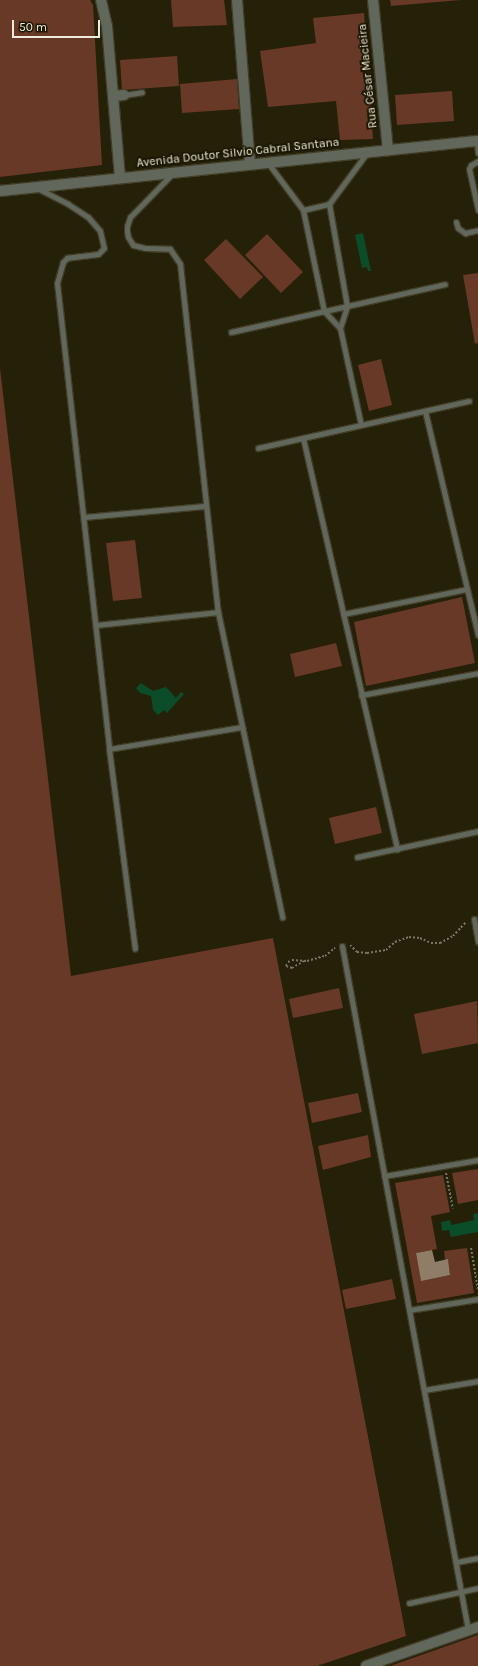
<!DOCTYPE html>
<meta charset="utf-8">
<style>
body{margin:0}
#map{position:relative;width:478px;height:1666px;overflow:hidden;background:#252008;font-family:Karla,sans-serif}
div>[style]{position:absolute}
.green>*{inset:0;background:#673926}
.water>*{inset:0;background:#0a4d28}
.building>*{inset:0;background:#907d68}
.path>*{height:2px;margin-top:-1px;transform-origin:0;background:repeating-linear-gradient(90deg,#7a7661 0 2px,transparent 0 4px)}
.roads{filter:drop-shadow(1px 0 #413d26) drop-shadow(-1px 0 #413d26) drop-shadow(0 1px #413d26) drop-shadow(0 -1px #413d26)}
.service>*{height:5px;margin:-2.5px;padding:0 2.5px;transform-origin:2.5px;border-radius:2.5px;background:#62675c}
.minor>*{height:10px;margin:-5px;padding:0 5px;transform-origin:5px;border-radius:5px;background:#62675c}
.tertiary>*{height:10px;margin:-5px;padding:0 5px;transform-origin:5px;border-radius:5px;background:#62675c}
span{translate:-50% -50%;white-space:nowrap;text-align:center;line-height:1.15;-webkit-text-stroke:4px #1c1701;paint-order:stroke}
.street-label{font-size:12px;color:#efecdd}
.scale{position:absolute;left:12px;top:20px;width:88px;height:18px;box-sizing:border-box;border:2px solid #efecdd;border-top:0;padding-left:5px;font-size:12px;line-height:14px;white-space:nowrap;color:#efecdd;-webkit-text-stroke:3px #1c1701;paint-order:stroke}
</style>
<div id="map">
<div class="green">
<i style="clip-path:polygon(0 0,90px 0,93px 5px,102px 165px,0 177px)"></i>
<i style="clip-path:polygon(171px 0,224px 0,227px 25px,173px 27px)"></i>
<i style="clip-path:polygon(390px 0,461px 0,391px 6px)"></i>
<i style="clip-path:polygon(364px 13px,373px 139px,340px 140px,336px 101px,268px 107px,260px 51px,316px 43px,313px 18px)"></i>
<i style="clip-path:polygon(177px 56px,179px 86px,122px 90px,120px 60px)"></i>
<i style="clip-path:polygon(237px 79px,239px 109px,182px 113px,180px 84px)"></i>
<i style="clip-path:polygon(452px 91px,454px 121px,397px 125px,395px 95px)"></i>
<i style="clip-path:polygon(267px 234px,303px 272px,281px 293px,245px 255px)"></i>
<i style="clip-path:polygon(226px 239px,263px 277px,240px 299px,204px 260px)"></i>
<i style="clip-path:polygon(478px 273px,478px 343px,475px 344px,463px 275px)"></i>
<i style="clip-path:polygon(381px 359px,392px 405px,369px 411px,358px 365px)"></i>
<i style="clip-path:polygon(0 368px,71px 976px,273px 938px,406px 1636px,317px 1666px,0 1666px)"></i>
<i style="clip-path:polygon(135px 540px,142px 598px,113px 601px,106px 543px)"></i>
<i style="clip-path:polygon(462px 597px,475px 663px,366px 686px,354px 622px)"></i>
<i style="clip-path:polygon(336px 643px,342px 666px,295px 677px,290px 654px)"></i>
<i style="clip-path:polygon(376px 807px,382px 833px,335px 844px,329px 818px)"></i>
<i style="clip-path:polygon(339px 988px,343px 1008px,293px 1018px,289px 999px)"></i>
<i style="clip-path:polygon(477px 1001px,478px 1043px,422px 1054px,414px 1014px)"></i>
<i style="clip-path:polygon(358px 1093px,362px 1112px,312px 1123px,308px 1103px)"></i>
<i style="clip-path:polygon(368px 1135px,371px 1157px,323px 1170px,318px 1146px)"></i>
<i style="clip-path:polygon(478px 1169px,478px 1200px,458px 1204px,452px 1173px)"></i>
<i style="clip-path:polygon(443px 1175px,450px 1212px,431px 1216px,437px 1249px,416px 1253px,421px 1280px,450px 1275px,448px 1260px,445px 1260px,444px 1251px,467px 1248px,474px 1293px,417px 1303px,395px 1183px)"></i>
<i style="clip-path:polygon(392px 1279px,396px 1299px,346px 1309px,342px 1290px)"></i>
<i style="clip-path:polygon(478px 1635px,478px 1666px,390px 1666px)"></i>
</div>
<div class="water">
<i style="clip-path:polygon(363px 233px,371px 271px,368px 271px,367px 267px,362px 268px,355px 235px)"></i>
<i style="clip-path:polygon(141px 683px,153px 691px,166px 687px,176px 698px,181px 692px,184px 694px,167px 713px,164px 710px,158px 715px,153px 710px,151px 696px,140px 693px,136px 688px)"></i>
<i style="clip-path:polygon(478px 1213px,478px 1232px,451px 1237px,449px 1230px,442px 1231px,441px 1222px,450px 1220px,451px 1225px,474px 1220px,473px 1214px)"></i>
</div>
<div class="building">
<i style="clip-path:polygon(432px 1250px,435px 1262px,448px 1259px,450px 1275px,421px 1281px,416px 1253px)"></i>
</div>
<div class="path">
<i style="left:350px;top:945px;width:10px;rotate:45deg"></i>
<i style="left:357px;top:952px;width:10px;rotate:6deg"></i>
<i style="left:367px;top:953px;width:19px;rotate:-9deg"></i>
<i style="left:386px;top:950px;width:12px;rotate:-42deg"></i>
<i style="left:395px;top:942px;width:15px;rotate:-20deg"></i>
<i style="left:409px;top:937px;width:11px;rotate:5deg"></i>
<i style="left:420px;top:938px;width:12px;rotate:24deg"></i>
<i style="left:431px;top:943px;width:9px"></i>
<i style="left:440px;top:943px;width:15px;rotate:-28deg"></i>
<i style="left:453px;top:936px;width:19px;rotate:-47deg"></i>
<i style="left:304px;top:961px;width:14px;rotate:150deg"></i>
<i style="left:292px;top:968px;width:6px;rotate:-162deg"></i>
<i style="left:286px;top:966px;width:4px;rotate:-63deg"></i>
<i style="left:288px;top:962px;width:4px;rotate:-27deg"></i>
<i style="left:292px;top:960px;width:15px;rotate:4deg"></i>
<i style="left:307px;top:961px;width:19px;rotate:-16deg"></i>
<i style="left:325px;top:956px;width:13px;rotate:-39deg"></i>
<i style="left:446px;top:1173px;width:36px;rotate:79deg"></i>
<i style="left:471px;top:1248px;width:43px;rotate:80.5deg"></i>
</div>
<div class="roads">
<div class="service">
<i style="left:124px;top:95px;width:18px;rotate:-9deg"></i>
<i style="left:477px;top:142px;width:11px;rotate:85deg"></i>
<i style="left:478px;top:161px;width:8px;rotate:150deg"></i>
<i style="left:471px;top:165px;width:4px;rotate:117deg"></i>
<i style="left:469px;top:169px;width:42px;rotate:77.6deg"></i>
<i style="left:268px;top:163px;width:59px;rotate:53.3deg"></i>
<i style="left:303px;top:210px;width:103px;rotate:78.3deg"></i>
<i style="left:324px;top:311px;width:23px;rotate:47deg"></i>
<i style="left:340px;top:328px;width:99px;rotate:77.8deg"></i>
<i style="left:172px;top:174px;width:60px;rotate:134.3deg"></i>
<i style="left:130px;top:217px;width:9px;rotate:108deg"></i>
<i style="left:127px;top:226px;width:5px;rotate:90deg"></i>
<i style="left:127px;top:231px;width:6px;rotate:81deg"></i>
<i style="left:128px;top:237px;width:9px;rotate:58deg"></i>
<i style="left:133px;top:245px;width:12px;rotate:14deg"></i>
<i style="left:145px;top:248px;width:25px;rotate:2deg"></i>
<i style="left:170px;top:249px;width:18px;rotate:56deg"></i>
<i style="left:180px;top:264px;width:350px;rotate:83.8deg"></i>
<i style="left:218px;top:612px;width:312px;rotate:78.1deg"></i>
<i style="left:39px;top:189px;width:33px;rotate:27deg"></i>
<i style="left:68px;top:204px;width:24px;rotate:33deg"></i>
<i style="left:88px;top:217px;width:18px;rotate:49deg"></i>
<i style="left:100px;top:231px;width:17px;rotate:77deg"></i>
<i style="left:104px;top:248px;width:8px;rotate:135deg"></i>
<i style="left:98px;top:254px;width:31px;rotate:173deg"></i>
<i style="left:67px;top:258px;width:6px;rotate:135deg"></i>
<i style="left:63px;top:262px;width:22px;rotate:106deg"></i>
<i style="left:57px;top:283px;width:469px;rotate:83.6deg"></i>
<i style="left:109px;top:749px;width:201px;rotate:82.6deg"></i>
<i style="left:303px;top:210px;width:27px;rotate:-13deg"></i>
<i style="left:456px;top:222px;width:6px;rotate:72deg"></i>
<i style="left:458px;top:228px;width:9px;rotate:36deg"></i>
<i style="left:465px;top:233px;width:13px;rotate:-13deg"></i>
<i style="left:340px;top:328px;width:23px;rotate:-72deg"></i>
<i style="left:347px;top:306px;width:104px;rotate:-100deg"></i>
<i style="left:329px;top:204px;width:62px;rotate:-53.5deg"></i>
<i style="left:231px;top:332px;width:219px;rotate:-12.6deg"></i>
<i style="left:425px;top:411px;width:230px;rotate:76.7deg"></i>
<i style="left:303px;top:438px;width:422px;rotate:77.1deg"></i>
<i style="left:258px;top:448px;width:216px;rotate:-12.6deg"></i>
<i style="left:84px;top:517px;width:121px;rotate:-5.2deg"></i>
<i style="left:343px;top:614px;width:126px;rotate:-11.4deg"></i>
<i style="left:96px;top:625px;width:123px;rotate:-6.1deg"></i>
<i style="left:361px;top:695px;width:119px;rotate:-10.6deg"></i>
<i style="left:109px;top:749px;width:135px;rotate:-9.4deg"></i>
<i style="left:357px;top:857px;width:124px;rotate:-12.1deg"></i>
<i style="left:474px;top:919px;width:23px;rotate:80deg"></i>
<i style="left:342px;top:946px;width:696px;rotate:79.56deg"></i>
<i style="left:384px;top:1176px;width:95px;rotate:-9.7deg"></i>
<i style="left:409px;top:1310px;width:70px;rotate:-9.1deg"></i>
<i style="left:424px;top:1390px;width:55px;rotate:-9.5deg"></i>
<i style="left:457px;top:1562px;width:21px;rotate:-11deg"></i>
<i style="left:409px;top:1603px;width:71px;rotate:-12.3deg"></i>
</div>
<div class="minor">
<i style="left:101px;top:0;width:27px;rotate:77deg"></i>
<i style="left:107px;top:26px;width:152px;rotate:85.1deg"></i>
<i style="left:237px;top:0;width:165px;rotate:85.5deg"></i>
<i style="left:373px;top:0;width:151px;rotate:84.3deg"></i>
<i style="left:113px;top:96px;width:11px;rotate:-5deg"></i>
<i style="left:366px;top:1666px;width:119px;rotate:-19.2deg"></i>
</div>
<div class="tertiary">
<i style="left:0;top:191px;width:481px;rotate:-6deg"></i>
</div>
</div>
<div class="street-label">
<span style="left:368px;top:76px;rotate:-96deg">Rua César Macieira</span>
<span style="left:238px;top:153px;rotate:-6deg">Avenida Doutor Silvio Cabral Santana</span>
</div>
<div class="scale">50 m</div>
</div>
